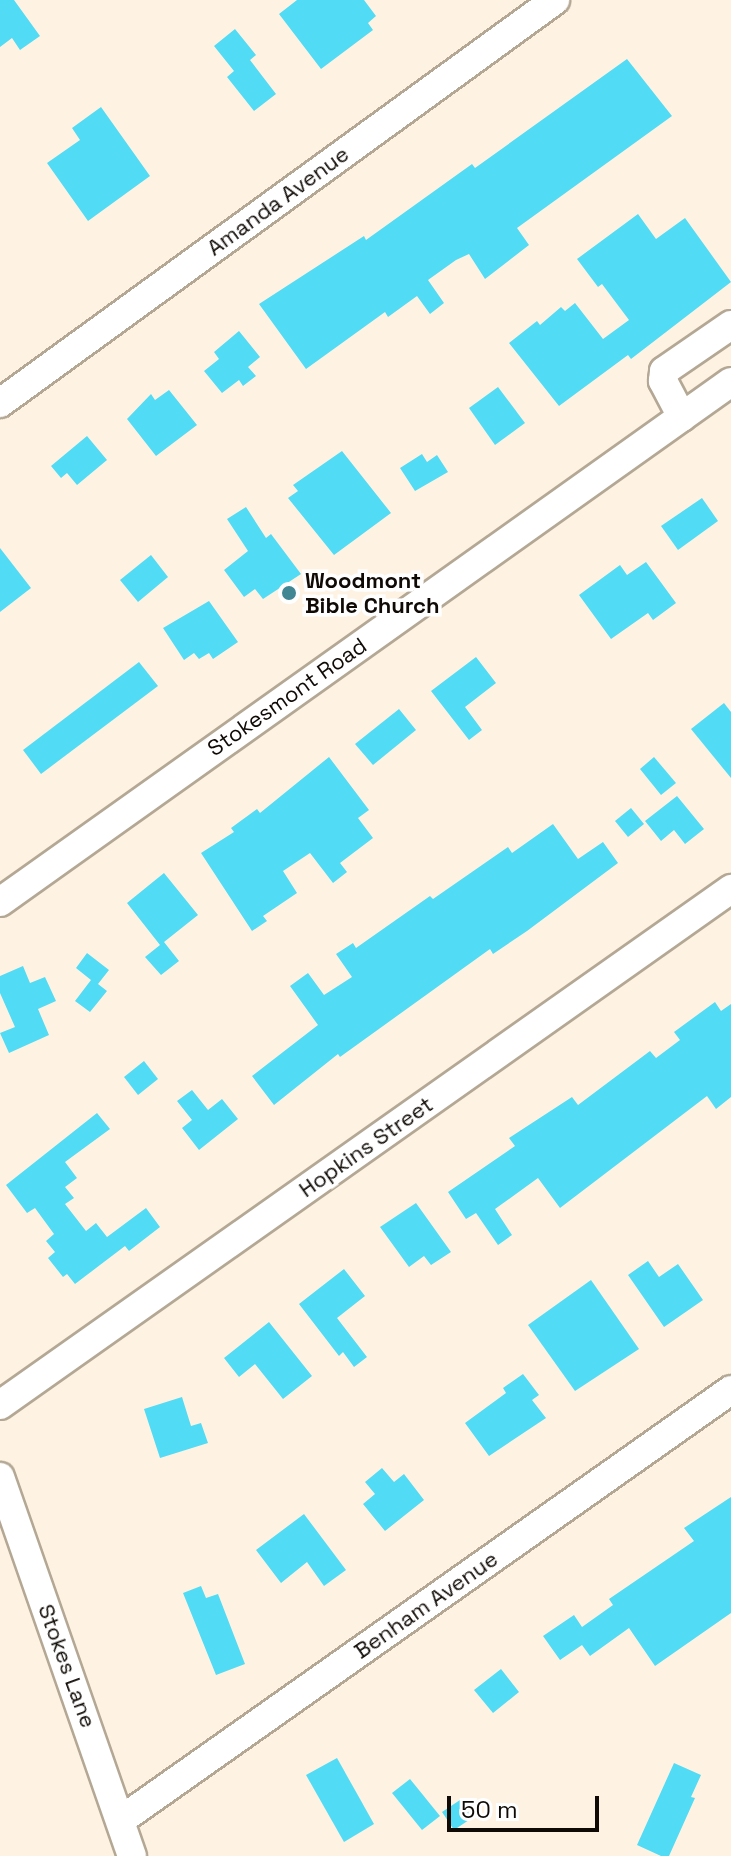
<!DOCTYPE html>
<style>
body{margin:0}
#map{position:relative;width:731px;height:1856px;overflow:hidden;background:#fef3e3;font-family:"Space Grotesk",sans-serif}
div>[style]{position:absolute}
.building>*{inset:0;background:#52dbf4}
.roads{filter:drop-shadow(2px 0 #b4a895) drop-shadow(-2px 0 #b4a895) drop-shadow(0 2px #b4a895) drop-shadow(0 -2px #b4a895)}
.minor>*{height:28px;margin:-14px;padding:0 14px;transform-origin:14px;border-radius:14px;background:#fff}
.dots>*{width:22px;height:22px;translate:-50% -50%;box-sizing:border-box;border:4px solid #fff;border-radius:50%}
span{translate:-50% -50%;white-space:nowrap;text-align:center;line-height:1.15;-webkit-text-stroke:7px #fff;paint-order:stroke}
.street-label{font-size:22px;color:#0f0a05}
.poi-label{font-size:22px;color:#0f0a05;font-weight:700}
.left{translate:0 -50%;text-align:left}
.scale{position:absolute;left:447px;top:1796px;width:152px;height:36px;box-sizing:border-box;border:4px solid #0f0a05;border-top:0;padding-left:10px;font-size:24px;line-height:28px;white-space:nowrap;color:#0f0a05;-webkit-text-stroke:6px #fff;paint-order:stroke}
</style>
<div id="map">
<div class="building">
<i style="clip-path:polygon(0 0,14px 0,40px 36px,20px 50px,12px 38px,0 47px)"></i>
<i style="clip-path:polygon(297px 0,364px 0,376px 16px,368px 23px,373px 30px,321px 69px,279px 14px)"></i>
<i style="clip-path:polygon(235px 29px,256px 55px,250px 60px,276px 94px,254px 111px,227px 77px,234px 71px,214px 46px)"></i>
<i style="clip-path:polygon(627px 59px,672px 116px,517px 228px,529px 245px,485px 279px,469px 254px,456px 260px,428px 280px,444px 303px,430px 314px,417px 296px,388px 317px,385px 312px,306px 369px,259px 304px,364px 236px,366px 240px,472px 164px,475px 168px)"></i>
<i style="clip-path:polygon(101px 107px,150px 176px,88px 221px,47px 163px,80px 140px,72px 128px)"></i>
<i style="clip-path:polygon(638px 214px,656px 239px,685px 218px,731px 282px,631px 359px,628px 355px,559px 406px,509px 343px,537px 321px,540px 325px,561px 307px,565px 311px,575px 303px,603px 339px,629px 320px,602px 284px,598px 287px,577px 259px)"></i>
<i style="clip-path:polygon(239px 331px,260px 357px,248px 367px,256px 376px,243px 386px,239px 380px,222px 393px,204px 371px,219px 359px,214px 352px)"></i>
<i style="clip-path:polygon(498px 387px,525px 423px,495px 445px,469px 408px)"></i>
<i style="clip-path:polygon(169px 390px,197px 425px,156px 456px,127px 419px,151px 394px,155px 400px)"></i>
<i style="clip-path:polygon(87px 436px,107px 460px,77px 485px,67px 473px,61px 478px,51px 466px)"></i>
<i style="clip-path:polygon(342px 451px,391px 513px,334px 555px,288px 498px,298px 491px,293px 485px)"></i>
<i style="clip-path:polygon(422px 454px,427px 462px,437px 455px,448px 472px,415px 491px,400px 468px)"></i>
<i style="clip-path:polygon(702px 498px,718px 521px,678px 550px,661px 526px)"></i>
<i style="clip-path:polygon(246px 507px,266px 538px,271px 534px,301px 574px,263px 599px,255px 589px,244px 597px,224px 570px,248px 551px,227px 519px)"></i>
<i style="clip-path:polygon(0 548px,31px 588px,0 612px)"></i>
<i style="clip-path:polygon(151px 555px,168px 577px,138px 602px,120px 580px)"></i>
<i style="clip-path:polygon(646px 562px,676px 603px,653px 620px,648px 613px,611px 639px,579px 595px,620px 565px,627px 575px)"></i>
<i style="clip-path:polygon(209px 601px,238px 642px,213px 659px,209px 653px,199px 659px,194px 653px,184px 660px,163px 628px)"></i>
<i style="clip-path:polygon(476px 657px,496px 683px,465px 707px,482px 730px,469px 740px,431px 691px)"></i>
<i style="clip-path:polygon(139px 662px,158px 686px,41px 774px,23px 750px)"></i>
<i style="clip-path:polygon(724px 703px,731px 712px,731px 778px,691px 729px)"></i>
<i style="clip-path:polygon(399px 709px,416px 730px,373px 765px,355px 744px)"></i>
<i style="clip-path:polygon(329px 757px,369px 810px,358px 818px,373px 838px,340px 863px,347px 872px,333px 883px,310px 853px,283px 871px,297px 893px,263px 916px,267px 921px,252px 931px,201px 853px,234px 832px,231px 828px,257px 809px,260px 813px)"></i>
<i style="clip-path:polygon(654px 757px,676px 783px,661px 795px,640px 769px)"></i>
<i style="clip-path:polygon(677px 796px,704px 829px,685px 844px,674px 830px,661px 841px,645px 821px)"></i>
<i style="clip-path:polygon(631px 808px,644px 824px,628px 837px,615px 821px)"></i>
<i style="clip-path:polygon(553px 824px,578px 859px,603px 842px,618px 863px,527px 931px,493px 954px,490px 949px,340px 1057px,338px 1054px,274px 1105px,252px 1076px,318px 1025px,290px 986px,308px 973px,324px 995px,352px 977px,336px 954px,353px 943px,356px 948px,430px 896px,433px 899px,508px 847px,512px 853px)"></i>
<i style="clip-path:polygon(164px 873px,198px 915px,164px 942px,179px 961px,161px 975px,145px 957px,160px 945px,127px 903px)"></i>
<i style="clip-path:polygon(87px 953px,109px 970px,98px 984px,107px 991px,90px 1012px,75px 1001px,91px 980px,76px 968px)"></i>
<i style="clip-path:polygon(23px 966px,30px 983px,45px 977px,56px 1001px,38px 1009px,49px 1035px,9px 1053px,0 1033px,15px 1027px,0 993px,0 976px)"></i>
<i style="clip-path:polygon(715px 1002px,721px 1011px,731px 1004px,731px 1097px,716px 1109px,707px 1096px,560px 1208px,538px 1178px,495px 1209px,512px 1235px,498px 1245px,476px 1213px,466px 1219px,448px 1192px,515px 1146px,509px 1138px,572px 1097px,578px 1105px,650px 1051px,656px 1058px,680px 1040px,674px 1032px)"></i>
<i style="clip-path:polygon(144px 1061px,158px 1079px,138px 1095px,124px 1077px)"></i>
<i style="clip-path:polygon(192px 1090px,208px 1110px,222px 1099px,238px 1119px,199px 1150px,182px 1128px,192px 1120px,177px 1101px)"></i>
<i style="clip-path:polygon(97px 1113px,110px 1129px,65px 1162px,77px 1178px,65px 1187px,74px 1198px,65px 1204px,86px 1231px,96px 1223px,107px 1237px,146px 1208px,160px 1227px,129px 1251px,125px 1246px,75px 1284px,67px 1274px,63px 1277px,48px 1258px,55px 1252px,46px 1241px,54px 1234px,35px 1208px,27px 1213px,6px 1185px)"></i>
<i style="clip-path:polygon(416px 1203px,451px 1252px,431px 1265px,424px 1256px,409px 1267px,380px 1227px)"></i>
<i style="clip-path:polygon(648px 1261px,659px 1277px,678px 1264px,703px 1300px,664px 1327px,628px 1275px)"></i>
<i style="clip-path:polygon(344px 1269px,365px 1296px,337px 1318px,367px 1357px,354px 1367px,343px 1352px,339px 1356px,299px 1304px)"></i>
<i style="clip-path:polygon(591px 1280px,639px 1349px,575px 1391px,528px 1325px)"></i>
<i style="clip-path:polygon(269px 1322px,312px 1376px,283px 1399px,255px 1364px,239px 1377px,224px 1358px)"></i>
<i style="clip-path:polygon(523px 1374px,539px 1395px,532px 1400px,546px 1418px,489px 1456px,465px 1423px,506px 1393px,503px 1388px)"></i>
<i style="clip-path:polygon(182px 1397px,191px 1426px,201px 1423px,208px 1443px,160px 1458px,144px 1409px)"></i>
<i style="clip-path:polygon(382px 1468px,394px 1482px,404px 1474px,424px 1500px,385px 1531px,363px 1504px,375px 1494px,365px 1482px)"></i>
<i style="clip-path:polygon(731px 1497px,731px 1613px,655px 1666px,629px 1628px,590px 1656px,582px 1645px,560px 1660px,543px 1636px,574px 1615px,582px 1627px,613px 1605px,609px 1599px,694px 1541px,684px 1528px)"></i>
<i style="clip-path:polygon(304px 1514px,346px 1570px,324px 1586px,307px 1562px,281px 1583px,256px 1550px)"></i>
<i style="clip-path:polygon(201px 1586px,206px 1598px,218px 1594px,245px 1664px,216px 1675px,183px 1593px)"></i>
<i style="clip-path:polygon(501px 1669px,519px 1692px,493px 1713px,474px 1690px)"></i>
<i style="clip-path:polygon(337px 1758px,374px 1824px,344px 1842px,306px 1775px)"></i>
<i style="clip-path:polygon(674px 1763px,701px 1775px,691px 1797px,695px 1798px,669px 1856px,661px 1856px,637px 1845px)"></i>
<i style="clip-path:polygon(410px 1779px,440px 1816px,422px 1830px,392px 1793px)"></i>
<i style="clip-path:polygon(460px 1800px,472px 1818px,454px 1830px,442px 1812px)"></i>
</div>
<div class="roads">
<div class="minor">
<i style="left:0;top:403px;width:686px;rotate:-35.98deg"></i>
<i style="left:682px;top:417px;width:41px;rotate:-117.8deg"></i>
<i style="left:663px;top:381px;width:10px;rotate:-84deg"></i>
<i style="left:664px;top:371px;width:81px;rotate:-34.5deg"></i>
<i style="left:0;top:902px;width:897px;rotate:-35.43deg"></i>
<i style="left:0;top:1405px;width:895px;rotate:-35.22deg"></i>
<i style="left:0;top:1477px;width:401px;rotate:70.8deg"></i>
<i style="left:121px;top:1820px;width:746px;rotate:-35.18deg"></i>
</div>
</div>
<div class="dots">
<i style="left:289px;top:593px;background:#418693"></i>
</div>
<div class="street-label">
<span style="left:278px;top:201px;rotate:-36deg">Amanda Avenue</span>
<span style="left:287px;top:697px;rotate:-35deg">Stokesmont Road</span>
<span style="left:366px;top:1147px;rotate:-35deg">Hopkins Street</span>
<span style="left:426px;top:1605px;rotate:-35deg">Benham Avenue</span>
<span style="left:67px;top:1666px;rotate:70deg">Stokes Lane</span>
</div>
<div class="poi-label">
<span class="left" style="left:305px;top:593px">Woodmont<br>Bible Church</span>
</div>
<div class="scale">50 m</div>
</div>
